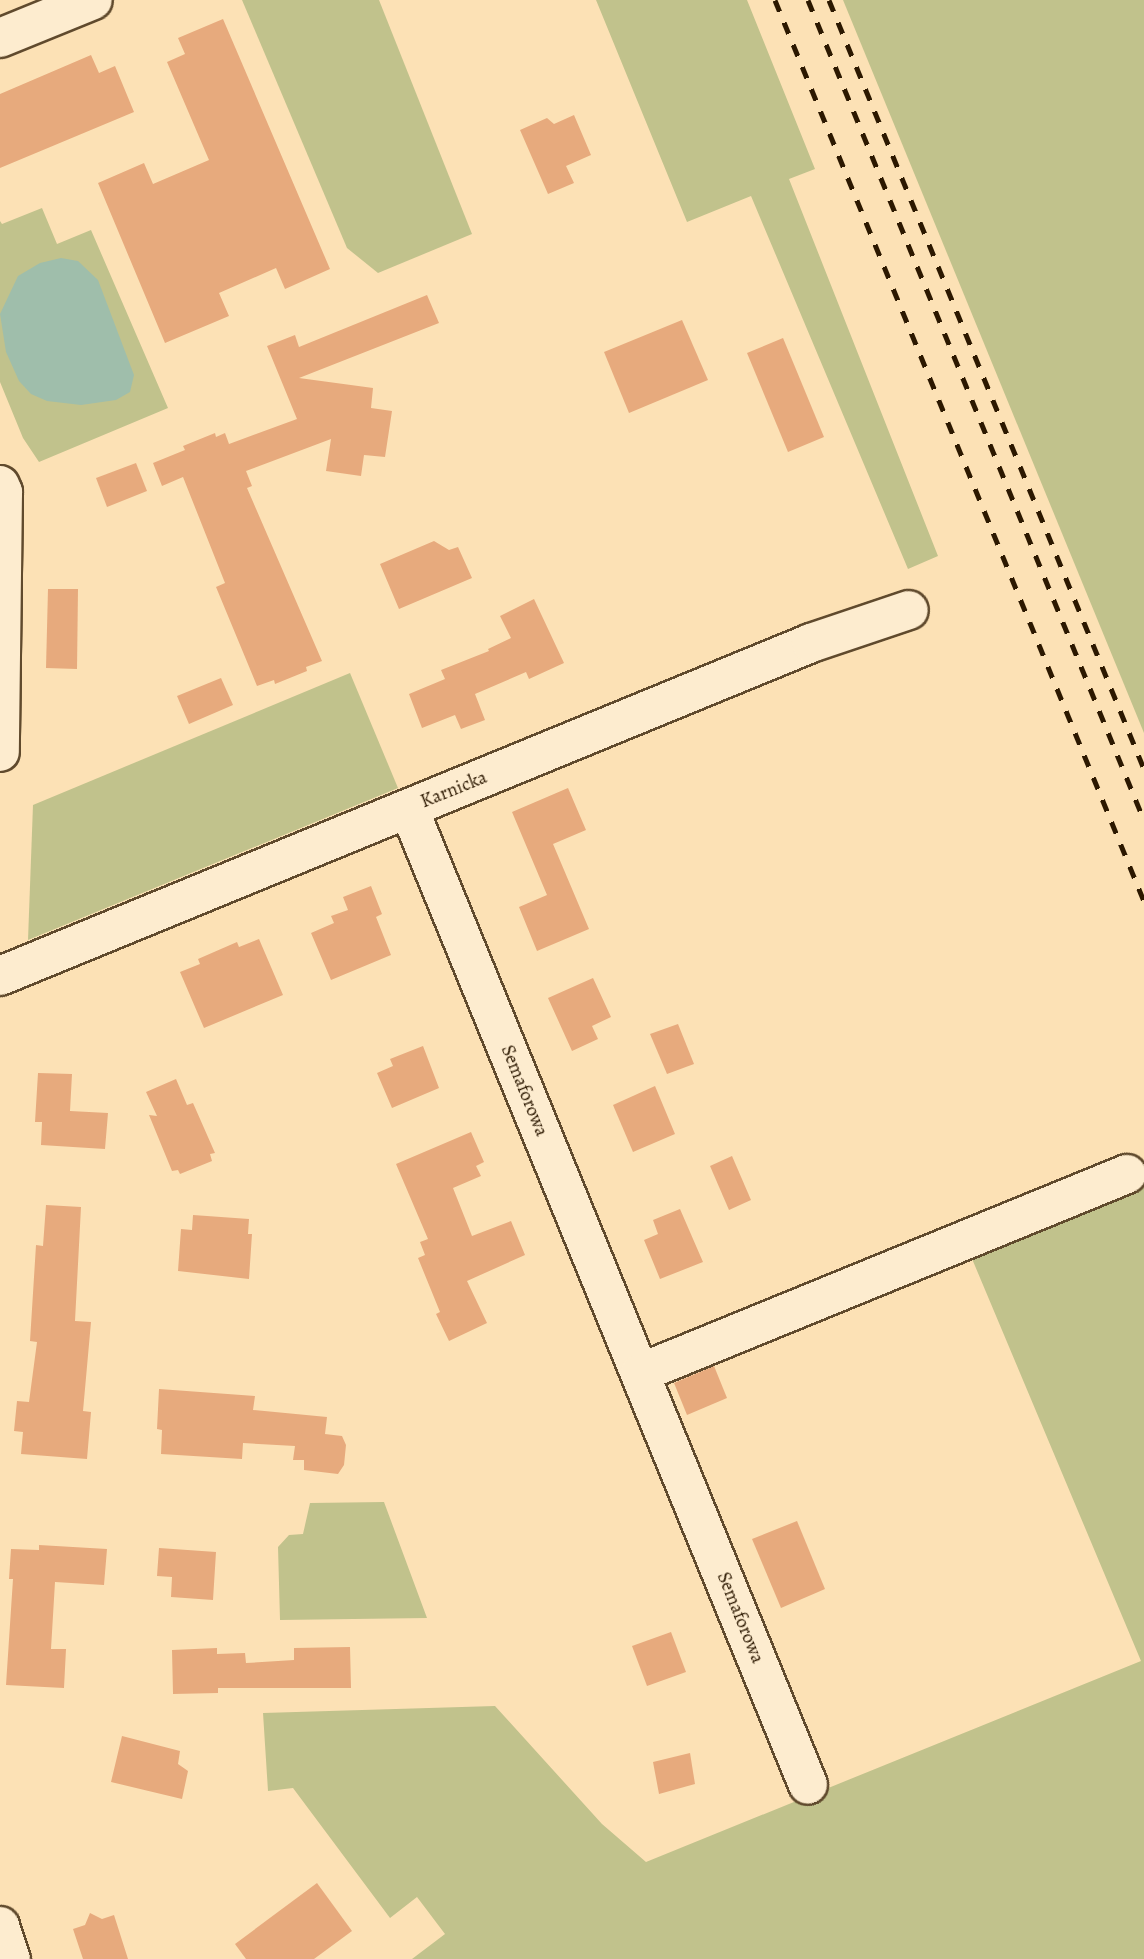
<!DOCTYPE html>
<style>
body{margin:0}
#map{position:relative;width:1144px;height:1959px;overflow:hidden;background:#fce1b5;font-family:Alegreya,serif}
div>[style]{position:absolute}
.green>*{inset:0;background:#c1c28c}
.water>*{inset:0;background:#9fbeab}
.building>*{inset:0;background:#e7aa7d}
.roads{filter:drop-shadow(2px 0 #604a2d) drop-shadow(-2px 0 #604a2d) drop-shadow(0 2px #604a2d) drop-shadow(0 -2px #604a2d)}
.minor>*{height:38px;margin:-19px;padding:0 19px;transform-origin:19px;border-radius:19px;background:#fdeccf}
.rail>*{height:5px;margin-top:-2.5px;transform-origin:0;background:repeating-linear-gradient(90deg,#2c1800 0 12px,transparent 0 24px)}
span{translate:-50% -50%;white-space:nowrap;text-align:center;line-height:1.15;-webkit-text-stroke:5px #fdeccf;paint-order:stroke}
.street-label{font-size:19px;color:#2c1800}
</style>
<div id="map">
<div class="green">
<i style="clip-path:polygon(242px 0,379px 0,472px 234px,378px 273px,347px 248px)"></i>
<i style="clip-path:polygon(596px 0,747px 0,815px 169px,789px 179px,938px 556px,908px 569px,751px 196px,687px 222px)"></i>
<i style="clip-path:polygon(843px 0,1144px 0,1144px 733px)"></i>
<i style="clip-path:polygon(42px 208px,57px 244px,91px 230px,168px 408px,39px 462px,23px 438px,0 382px,0 221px,2px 224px)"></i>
<i style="clip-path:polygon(350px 673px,398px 788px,28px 940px,33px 805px)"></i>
<i style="clip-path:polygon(1144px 1187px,1144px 1959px,412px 1959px,445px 1934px,417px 1897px,390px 1918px,293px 1788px,268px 1791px,263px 1713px,495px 1706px,602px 1824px,646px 1862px,1141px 1661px,970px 1254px)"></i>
<i style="clip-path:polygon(384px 1502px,427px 1618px,280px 1620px,278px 1547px,289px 1535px,303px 1534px,310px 1503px)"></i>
</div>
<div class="water">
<i style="clip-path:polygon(61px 258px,78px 261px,98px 280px,134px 375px,130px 392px,116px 400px,81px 405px,47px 401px,31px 394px,19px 381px,6px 352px,0 314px,18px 276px,40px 263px)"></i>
</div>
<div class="building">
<i style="clip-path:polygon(223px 19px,330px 269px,285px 289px,276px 268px,219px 293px,229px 316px,165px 343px,98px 183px,144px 163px,153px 184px,209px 160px,167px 62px,185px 54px,178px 38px)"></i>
<i style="clip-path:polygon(91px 55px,99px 73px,115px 66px,134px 112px,0 168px,0 94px)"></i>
<i style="clip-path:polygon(574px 115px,591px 155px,566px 166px,574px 183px,548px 194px,520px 130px,547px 118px,554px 124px)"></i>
<i style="clip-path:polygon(427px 295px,439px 323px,299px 378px,373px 388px,371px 408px,392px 411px,385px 457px,364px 455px,361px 476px,326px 471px,331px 439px,246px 471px,252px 486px,247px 488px,322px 661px,306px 667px,307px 671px,275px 684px,274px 680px,257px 686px,216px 587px,225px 583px,183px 477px,162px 486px,153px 463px,185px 450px,183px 446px,215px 433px,216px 437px,225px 433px,229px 444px,297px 419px,267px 346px,295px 335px,299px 347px)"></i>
<i style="clip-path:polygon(682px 320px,708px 380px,629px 413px,604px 352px)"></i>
<i style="clip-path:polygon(783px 338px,824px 437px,788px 452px,747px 353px)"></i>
<i style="clip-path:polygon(136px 463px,147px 491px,107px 507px,96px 478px)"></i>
<i style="clip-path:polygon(434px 541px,449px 550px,458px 547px,472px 578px,399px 609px,380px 564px)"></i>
<i style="clip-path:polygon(48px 589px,78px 589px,77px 669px,46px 668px)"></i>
<i style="clip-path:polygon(534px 599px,564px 663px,529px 679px,526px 672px,475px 694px,485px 720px,461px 729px,455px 715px,422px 728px,409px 694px,445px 679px,441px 670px,489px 651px,488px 649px,511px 638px,500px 616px)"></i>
<i style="clip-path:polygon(221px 678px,233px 705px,189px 724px,177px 696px)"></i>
<i style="clip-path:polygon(568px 788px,586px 830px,553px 844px,589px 929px,537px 951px,519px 907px,547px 895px,512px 812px)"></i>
<i style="clip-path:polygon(371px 886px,382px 914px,376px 917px,391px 955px,331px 980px,311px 933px,334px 923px,331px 916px,348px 910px,343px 897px)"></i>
<i style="clip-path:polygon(259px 939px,283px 995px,204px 1028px,180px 972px,200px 964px,198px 959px,237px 942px,239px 947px)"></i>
<i style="clip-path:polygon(593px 978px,611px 1017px,592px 1026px,598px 1039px,572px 1051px,548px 998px)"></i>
<i style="clip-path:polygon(678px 1024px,694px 1064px,667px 1074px,650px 1034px)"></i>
<i style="clip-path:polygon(423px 1046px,439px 1088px,392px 1108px,377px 1073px,393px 1066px,390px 1059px)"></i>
<i style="clip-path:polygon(38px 1073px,72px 1074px,70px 1111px,108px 1113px,105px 1149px,41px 1145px,42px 1122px,35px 1122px)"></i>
<i style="clip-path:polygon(176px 1079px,187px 1105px,193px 1103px,215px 1153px,210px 1154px,212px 1161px,180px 1174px,178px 1170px,172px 1171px,149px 1115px,157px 1116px,146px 1092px)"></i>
<i style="clip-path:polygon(655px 1086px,675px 1134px,633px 1152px,613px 1105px)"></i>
<i style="clip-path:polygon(471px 1132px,484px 1162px,476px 1166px,481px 1176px,453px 1188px,472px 1236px,511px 1221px,525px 1255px,467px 1281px,487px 1323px,449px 1341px,436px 1314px,440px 1312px,418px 1258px,425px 1255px,420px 1242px,428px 1239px,396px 1164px)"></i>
<i style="clip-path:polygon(732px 1156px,751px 1200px,729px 1210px,710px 1166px)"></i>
<i style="clip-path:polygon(46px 1205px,81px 1207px,75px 1321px,91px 1322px,83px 1411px,91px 1412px,87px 1459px,21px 1454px,23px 1432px,14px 1431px,17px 1401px,29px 1402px,37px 1342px,30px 1341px,36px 1245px,43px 1246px)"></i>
<i style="clip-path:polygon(680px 1209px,703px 1262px,660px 1279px,644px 1240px,658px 1234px,653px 1220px)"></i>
<i style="clip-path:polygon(193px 1215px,249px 1219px,248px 1234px,252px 1234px,249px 1279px,178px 1271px,181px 1229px,192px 1230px)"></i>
<i style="clip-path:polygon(714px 1366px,727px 1398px,687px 1415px,674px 1383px)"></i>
<i style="clip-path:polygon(159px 1389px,255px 1396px,253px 1410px,327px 1417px,325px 1434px,342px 1436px,346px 1445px,344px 1465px,338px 1474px,304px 1470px,304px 1460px,293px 1460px,295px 1446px,243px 1443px,242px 1459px,161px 1454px,162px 1430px,157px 1429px)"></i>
<i style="clip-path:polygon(797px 1521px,825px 1589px,781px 1608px,752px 1539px)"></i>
<i style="clip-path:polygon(39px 1545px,107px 1549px,104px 1585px,55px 1582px,51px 1649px,66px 1649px,64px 1688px,6px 1685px,13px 1579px,9px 1579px,11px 1549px,39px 1550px)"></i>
<i style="clip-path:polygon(159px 1548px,216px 1552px,213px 1600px,171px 1597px,172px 1577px,157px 1576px)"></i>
<i style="clip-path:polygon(671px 1632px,686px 1672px,647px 1686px,632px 1646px)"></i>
<i style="clip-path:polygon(350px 1647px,351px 1688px,218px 1688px,218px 1693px,173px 1694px,172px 1650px,217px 1648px,217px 1654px,245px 1653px,246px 1663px,294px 1660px,294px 1648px)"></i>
<i style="clip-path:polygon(122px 1736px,180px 1751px,178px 1764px,188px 1771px,182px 1799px,111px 1782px)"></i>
<i style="clip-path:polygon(690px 1753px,695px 1784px,659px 1794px,653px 1762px)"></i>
<i style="clip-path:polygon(317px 1883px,352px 1931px,314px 1959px,246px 1959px,235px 1944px)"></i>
<i style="clip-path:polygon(90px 1913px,102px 1919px,114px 1915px,128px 1959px,83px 1959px,73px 1929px,85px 1925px)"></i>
</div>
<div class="roads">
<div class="minor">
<i style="left:0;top:38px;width:100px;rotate:-22.2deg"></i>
<i style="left:0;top:485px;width:8px;rotate:67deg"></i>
<i style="left:3px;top:492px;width:260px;rotate:90.7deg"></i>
<i style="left:409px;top:809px;width:1054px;rotate:67.76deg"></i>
<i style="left:0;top:976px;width:877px;rotate:-22.32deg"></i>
<i style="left:811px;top:643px;width:103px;rotate:-18.6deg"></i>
<i style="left:640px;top:1373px;width:526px;rotate:-22.23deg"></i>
<i style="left:0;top:1926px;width:35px;rotate:72deg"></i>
</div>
</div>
<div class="rail">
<i style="left:775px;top:0;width:974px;rotate:67.73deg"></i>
<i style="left:808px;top:0;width:886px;rotate:67.72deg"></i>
<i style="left:829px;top:0;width:831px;rotate:67.72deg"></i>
</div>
<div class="street-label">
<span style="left:454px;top:790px;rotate:-22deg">Karnicka</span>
<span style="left:524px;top:1091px;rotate:68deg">Semaforowa</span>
<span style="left:740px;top:1618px;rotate:68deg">Semaforowa</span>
</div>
</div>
